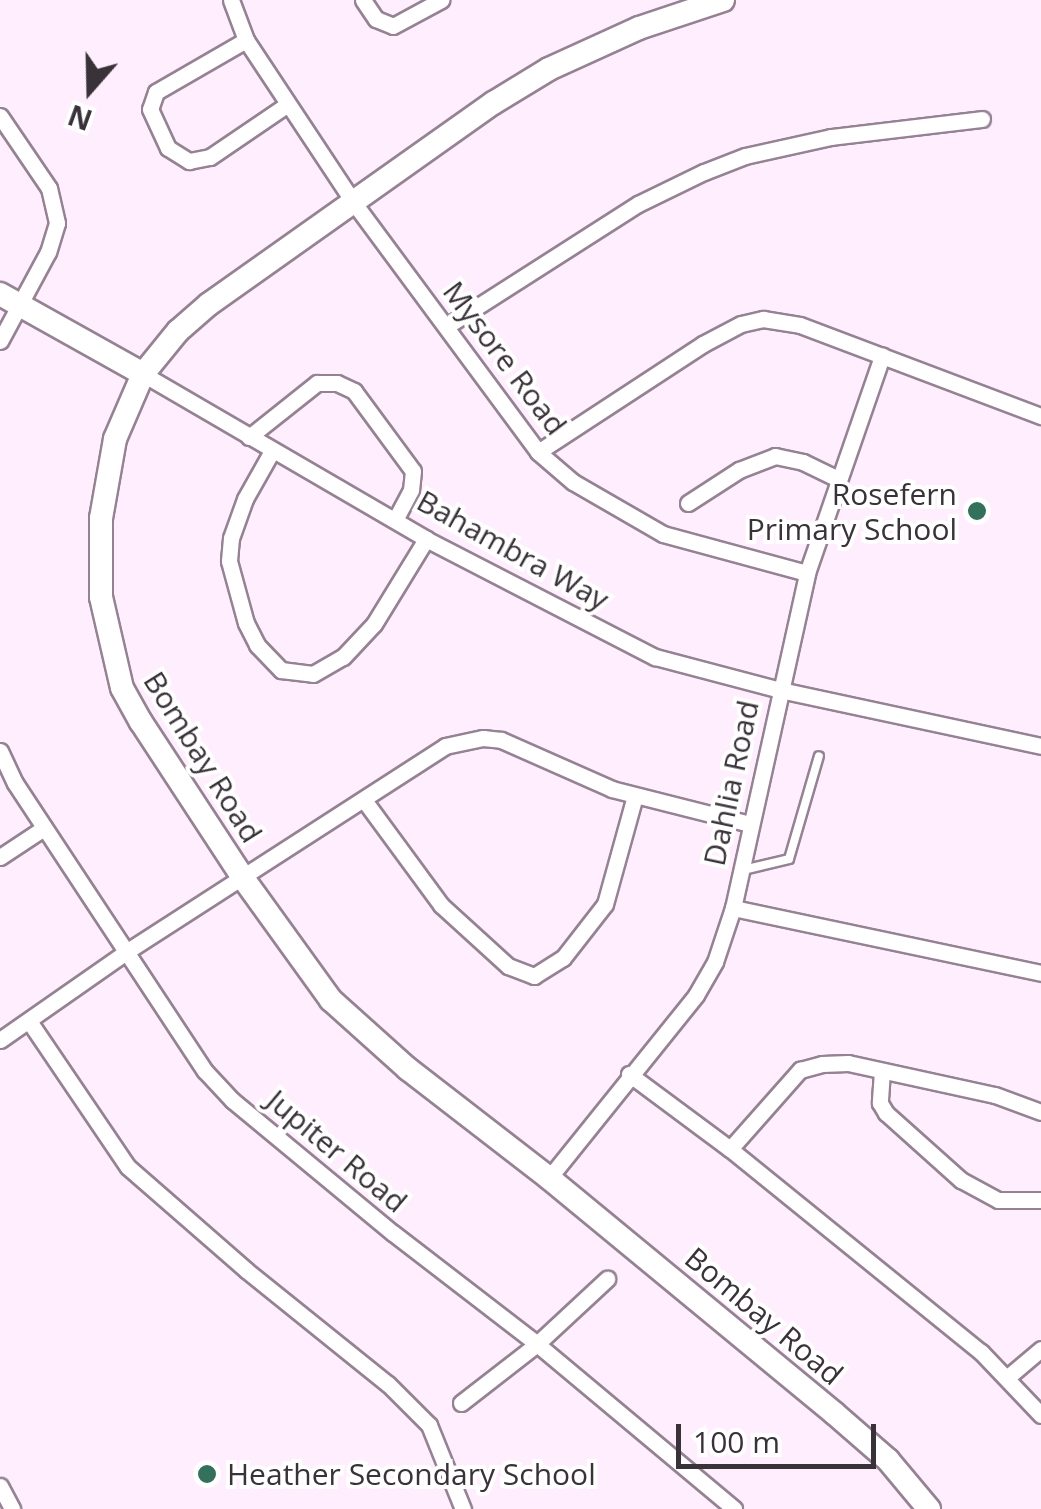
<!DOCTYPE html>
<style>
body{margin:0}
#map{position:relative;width:1041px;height:1509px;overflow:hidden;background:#ffeefd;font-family:"Open Sans",sans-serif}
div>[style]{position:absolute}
.roads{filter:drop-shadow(2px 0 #958293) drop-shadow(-2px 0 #958293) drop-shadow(0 2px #958293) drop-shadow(0 -2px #958293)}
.lane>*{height:8px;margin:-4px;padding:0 4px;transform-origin:4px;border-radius:4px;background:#fff}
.street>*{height:15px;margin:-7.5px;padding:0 7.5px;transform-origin:7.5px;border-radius:7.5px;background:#fff}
.secondary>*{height:22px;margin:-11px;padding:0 11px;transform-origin:11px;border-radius:11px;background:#fff}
.dots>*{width:28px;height:28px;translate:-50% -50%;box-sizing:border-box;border:5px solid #fff;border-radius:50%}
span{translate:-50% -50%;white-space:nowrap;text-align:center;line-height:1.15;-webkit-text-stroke:8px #fff;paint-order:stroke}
.street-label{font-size:30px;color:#393239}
.poi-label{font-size:30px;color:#393239}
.right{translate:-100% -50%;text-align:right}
.left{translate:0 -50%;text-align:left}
.north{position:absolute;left:40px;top:40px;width:100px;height:100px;-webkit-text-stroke:8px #fff;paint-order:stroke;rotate:200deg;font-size:28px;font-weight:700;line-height:40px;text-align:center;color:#393239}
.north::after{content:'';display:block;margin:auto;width:35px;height:45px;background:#393239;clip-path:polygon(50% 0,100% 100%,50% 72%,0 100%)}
.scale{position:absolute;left:676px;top:1424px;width:200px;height:45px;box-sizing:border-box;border:5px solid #393239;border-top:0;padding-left:12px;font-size:30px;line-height:35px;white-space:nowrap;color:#393239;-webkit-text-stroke:8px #fff;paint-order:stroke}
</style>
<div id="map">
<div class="roads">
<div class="lane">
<i style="left:743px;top:870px;width:47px;rotate:-13.4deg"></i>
<i style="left:789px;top:859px;width:107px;rotate:-73.8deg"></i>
</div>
<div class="street">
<i style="left:231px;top:0;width:43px;rotate:69.4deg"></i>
<i style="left:246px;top:40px;width:196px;rotate:56.5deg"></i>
<i style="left:354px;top:203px;width:310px;rotate:53.5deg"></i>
<i style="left:538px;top:452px;width:46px;rotate:40.6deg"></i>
<i style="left:573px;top:482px;width:104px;rotate:30deg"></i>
<i style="left:663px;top:534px;width:149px;rotate:15.2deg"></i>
<i style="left:363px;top:0;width:23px;rotate:56deg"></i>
<i style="left:376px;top:19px;width:18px;rotate:22deg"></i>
<i style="left:393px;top:26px;width:55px;rotate:-28.4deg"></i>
<i style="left:246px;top:40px;width:104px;rotate:150deg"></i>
<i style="left:156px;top:92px;width:18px;rotate:109deg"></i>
<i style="left:150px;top:109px;width:43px;rotate:65.2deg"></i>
<i style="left:168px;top:148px;width:25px;rotate:32deg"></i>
<i style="left:189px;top:161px;width:21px;rotate:-11deg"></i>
<i style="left:210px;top:157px;width:94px;rotate:-34.2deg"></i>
<i style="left:0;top:116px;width:87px;rotate:55.8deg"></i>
<i style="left:49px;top:188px;width:36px;rotate:77deg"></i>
<i style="left:57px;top:223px;width:30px;rotate:107deg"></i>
<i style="left:48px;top:252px;width:101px;rotate:118.3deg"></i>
<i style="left:447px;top:326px;width:227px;rotate:-32.6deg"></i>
<i style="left:638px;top:204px;width:73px;rotate:-25.9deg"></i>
<i style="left:704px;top:172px;width:44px;rotate:-21.3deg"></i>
<i style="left:745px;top:156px;width:88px;rotate:-12.5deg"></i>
<i style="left:831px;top:137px;width:152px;rotate:-6.8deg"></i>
<i style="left:143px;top:374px;width:328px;rotate:30.2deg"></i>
<i style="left:426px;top:539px;width:258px;rotate:27.3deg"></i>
<i style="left:655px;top:657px;width:129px;rotate:14.8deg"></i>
<i style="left:780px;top:690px;width:267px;rotate:12.1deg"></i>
<i style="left:249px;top:437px;width:87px;rotate:-38.5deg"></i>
<i style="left:317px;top:383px;width:20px"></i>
<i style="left:337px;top:383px;width:19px;rotate:25deg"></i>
<i style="left:354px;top:391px;width:99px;rotate:53.6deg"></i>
<i style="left:413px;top:471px;width:19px;rotate:96deg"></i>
<i style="left:411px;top:490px;width:34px;rotate:118deg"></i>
<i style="left:272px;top:451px;width:55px;rotate:119.4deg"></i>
<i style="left:245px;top:499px;width:41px;rotate:109.7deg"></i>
<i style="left:231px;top:538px;width:23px;rotate:95deg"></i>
<i style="left:229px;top:561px;width:64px;rotate:74.7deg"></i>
<i style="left:246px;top:623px;width:25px;rotate:63deg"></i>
<i style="left:257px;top:645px;width:35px;rotate:46deg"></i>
<i style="left:281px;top:670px;width:32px;rotate:7deg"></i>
<i style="left:313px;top:674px;width:34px;rotate:-30deg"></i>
<i style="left:343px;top:657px;width:45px;rotate:-46.8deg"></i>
<i style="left:374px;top:624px;width:100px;rotate:-58.5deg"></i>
<i style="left:538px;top:452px;width:197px;rotate:-33.2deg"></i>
<i style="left:703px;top:344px;width:43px;rotate:-27.8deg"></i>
<i style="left:741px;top:324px;width:23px;rotate:-13deg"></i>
<i style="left:763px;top:319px;width:37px;rotate:9deg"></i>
<i style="left:800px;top:325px;width:258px;rotate:20.7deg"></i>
<i style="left:688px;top:503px;width:61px;rotate:-32.9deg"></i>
<i style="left:739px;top:470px;width:39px;rotate:-21deg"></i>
<i style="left:775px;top:456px;width:29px;rotate:12deg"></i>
<i style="left:803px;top:462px;width:39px;rotate:26deg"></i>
<i style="left:0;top:751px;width:35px;rotate:65deg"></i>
<i style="left:15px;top:783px;width:345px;rotate:56.6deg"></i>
<i style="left:205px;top:1071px;width:40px;rotate:47deg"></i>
<i style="left:232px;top:1100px;width:209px;rotate:39.6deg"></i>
<i style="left:393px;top:1233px;width:182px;rotate:37.6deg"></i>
<i style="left:537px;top:1344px;width:257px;rotate:39.9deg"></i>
<i style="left:364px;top:800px;width:130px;rotate:53.7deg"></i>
<i style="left:441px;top:905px;width:91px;rotate:42.3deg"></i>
<i style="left:508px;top:966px;width:28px;rotate:21deg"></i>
<i style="left:534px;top:976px;width:34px;rotate:-32deg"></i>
<i style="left:563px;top:958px;width:68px;rotate:-52.1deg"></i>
<i style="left:605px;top:904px;width:112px;rotate:-74.5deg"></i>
<i style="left:0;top:857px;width:53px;rotate:-33.4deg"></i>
<i style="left:733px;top:908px;width:315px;rotate:11.9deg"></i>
<i style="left:29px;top:1021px;width:176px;rotate:55.9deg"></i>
<i style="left:128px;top:1167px;width:157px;rotate:41.1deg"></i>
<i style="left:246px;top:1270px;width:182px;rotate:38.8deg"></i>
<i style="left:388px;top:1384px;width:58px;rotate:45deg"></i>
<i style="left:429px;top:1425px;width:91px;rotate:68deg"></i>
<i style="left:0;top:1040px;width:157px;rotate:-34.9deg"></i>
<i style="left:129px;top:950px;width:376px;rotate:-32.8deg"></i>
<i style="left:445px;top:746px;width:39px;rotate:-12deg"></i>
<i style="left:483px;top:738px;width:18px;rotate:6deg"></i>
<i style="left:501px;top:740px;width:121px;rotate:23.8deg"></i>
<i style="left:612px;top:789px;width:142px;rotate:14.2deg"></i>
<i style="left:882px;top:1071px;width:32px;rotate:94deg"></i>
<i style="left:880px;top:1103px;width:12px;rotate:59deg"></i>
<i style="left:886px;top:1113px;width:101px;rotate:41.8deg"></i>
<i style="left:961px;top:1180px;width:42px;rotate:28.4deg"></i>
<i style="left:998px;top:1200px;width:43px"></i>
<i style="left:629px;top:1074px;width:126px;rotate:36.6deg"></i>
<i style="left:730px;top:1149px;width:323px;rotate:39deg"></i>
<i style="left:981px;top:1352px;width:87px;rotate:46.4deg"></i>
<i style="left:730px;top:1149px;width:106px;rotate:-48.5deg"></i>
<i style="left:800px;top:1070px;width:23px;rotate:-15deg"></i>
<i style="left:822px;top:1064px;width:26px;rotate:-2deg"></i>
<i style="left:848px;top:1063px;width:150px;rotate:12.3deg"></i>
<i style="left:995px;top:1095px;width:49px;rotate:20.3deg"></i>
<i style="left:549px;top:1178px;width:235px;rotate:-51.2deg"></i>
<i style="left:696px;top:995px;width:38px;rotate:-60deg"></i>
<i style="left:715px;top:962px;width:57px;rotate:-71.6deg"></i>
<i style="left:733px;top:908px;width:343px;rotate:-77.5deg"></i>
<i style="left:807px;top:573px;width:230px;rotate:-70.9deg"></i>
<i style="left:1009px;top:1376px;width:42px;rotate:-40.2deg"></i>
<i style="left:461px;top:1403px;width:96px;rotate:-37.8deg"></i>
<i style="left:537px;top:1344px;width:96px;rotate:-42.9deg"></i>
<i style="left:0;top:1486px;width:26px;rotate:62deg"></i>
</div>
<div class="secondary">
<i style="left:723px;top:0;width:89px;rotate:161.6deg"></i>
<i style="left:639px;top:28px;width:99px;rotate:155.5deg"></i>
<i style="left:549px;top:69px;width:66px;rotate:148.7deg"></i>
<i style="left:493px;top:103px;width:348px;rotate:144.7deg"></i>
<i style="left:209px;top:304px;width:41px;rotate:138.9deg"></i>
<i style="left:178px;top:331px;width:55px;rotate:129.1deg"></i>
<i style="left:143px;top:374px;width:71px;rotate:113.3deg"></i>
<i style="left:115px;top:439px;width:80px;rotate:100deg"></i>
<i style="left:101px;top:518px;width:79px;rotate:90deg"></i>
<i style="left:101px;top:597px;width:93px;rotate:77deg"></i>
<i style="left:122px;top:688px;width:39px;rotate:61deg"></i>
<i style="left:141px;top:722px;width:186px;rotate:56.8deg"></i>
<i style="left:243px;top:878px;width:150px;rotate:54.2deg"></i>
<i style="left:331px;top:1000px;width:103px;rotate:41.9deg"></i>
<i style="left:408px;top:1069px;width:178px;rotate:37.7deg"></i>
<i style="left:549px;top:1178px;width:369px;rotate:39.5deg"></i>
<i style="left:834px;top:1413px;width:72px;rotate:41deg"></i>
<i style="left:888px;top:1460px;width:64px;rotate:50.1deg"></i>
<i style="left:0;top:294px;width:164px;rotate:29.2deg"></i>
</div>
</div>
<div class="dots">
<i style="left:977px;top:511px;background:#34715c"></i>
<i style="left:207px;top:1474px;background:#34715c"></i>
</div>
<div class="street-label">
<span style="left:505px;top:358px;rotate:53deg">Mysore Road</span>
<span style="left:513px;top:550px;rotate:29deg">Bahambra Way</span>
<span style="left:203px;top:757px;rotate:58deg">Bombay Road</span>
<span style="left:731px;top:783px;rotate:-78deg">Dahlia Road</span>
<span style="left:337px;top:1151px;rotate:40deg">Jupiter Road</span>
<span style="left:764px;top:1316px;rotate:40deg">Bombay Road</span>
</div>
<div class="poi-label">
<span class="right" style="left:957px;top:511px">Rosefern<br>Primary School</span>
<span class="left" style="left:227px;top:1474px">Heather Secondary School</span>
</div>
<div class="north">N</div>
<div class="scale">100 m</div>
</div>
